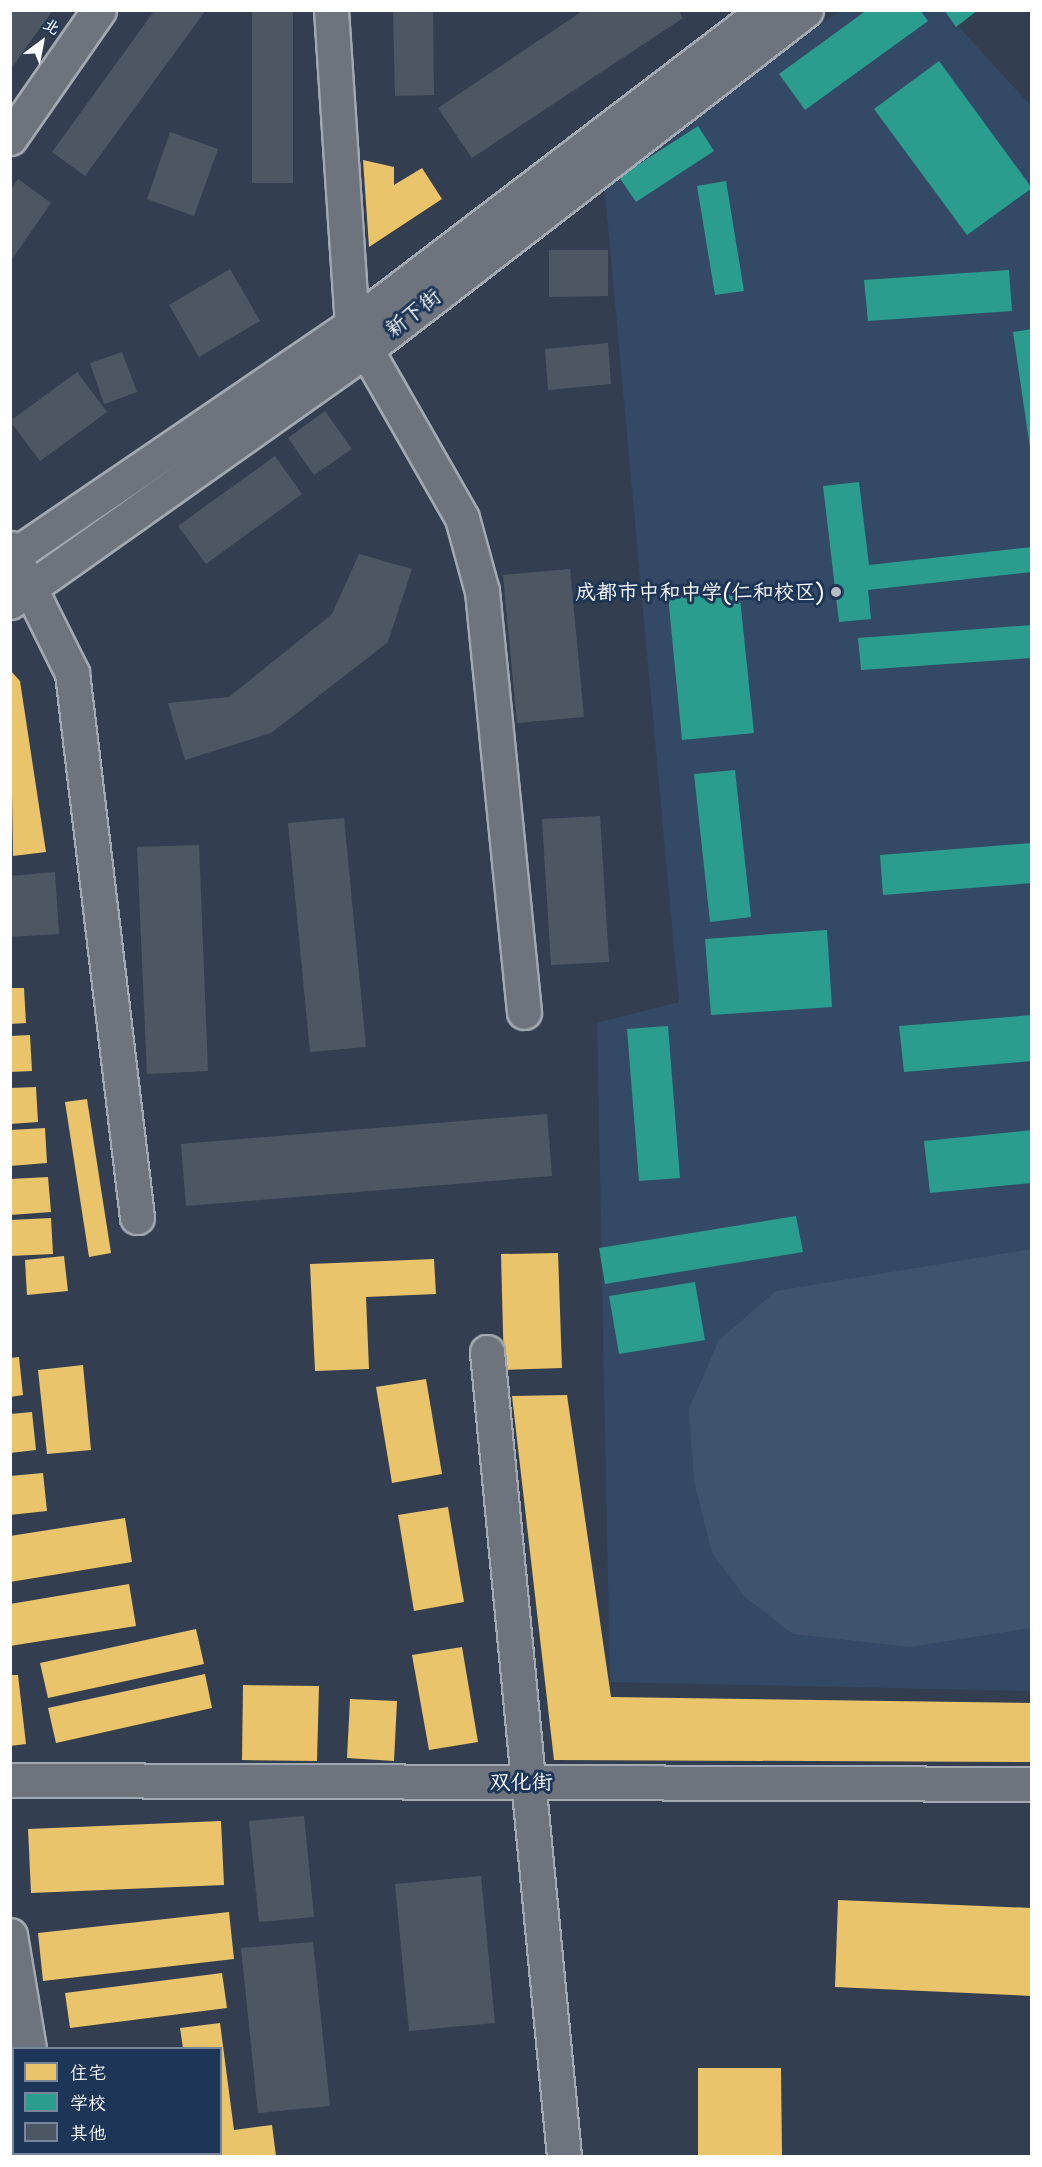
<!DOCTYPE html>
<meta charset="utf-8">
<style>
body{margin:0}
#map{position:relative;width:1042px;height:2167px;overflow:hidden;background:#333f51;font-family:"Shantell Sans","LXGW WenKai TC",sans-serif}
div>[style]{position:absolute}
.built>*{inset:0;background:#344965}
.green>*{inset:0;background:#40536e}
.homes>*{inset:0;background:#e9c46a}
.schools>*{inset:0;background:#2a9d8f}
.building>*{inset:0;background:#4d5764}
.roads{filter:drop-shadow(2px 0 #a3a9b1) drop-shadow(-2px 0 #a3a9b1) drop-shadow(0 2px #a3a9b1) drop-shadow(0 -2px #a3a9b1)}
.street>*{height:33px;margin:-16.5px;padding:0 16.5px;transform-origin:16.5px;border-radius:16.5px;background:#6e747e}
.secondary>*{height:33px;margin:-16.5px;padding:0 16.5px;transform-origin:16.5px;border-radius:16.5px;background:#6e747e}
.dots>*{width:16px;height:16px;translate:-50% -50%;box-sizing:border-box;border:3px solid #1d3557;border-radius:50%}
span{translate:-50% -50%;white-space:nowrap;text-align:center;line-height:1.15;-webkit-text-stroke:6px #1d3557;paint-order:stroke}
.street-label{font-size:21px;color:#fff}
.poi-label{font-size:21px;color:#fff}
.right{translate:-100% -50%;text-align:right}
.frame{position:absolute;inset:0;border:12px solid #fff;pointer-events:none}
.legend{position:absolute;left:12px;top:2047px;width:210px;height:108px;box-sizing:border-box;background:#1d3557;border:2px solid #77869a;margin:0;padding:8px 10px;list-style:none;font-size:18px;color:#fff}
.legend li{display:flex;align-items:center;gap:12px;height:30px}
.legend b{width:30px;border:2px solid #77869a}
.north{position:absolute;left:12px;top:12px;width:60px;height:60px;-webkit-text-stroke:4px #1d3557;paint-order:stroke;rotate:32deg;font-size:16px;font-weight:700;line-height:24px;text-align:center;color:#fff}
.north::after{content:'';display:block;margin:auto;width:21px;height:27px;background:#fff;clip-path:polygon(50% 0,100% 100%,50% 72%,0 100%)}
</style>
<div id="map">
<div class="built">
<i style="clip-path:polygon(840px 11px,944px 11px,1032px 107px,1031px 1691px,610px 1682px,597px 1023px,679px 1002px,604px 182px)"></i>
</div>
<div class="green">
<i style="clip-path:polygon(1031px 1249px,1031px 1628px,910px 1647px,793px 1634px,745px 1597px,712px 1553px,694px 1481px,689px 1409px,719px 1340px,776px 1291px)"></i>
</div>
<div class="homes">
<i style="clip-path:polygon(363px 160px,394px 167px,394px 185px,422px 168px,442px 199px,369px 247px)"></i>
<i style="clip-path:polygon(10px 670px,20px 681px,46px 852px,13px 856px)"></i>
<i style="clip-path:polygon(10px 988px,24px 988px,26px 1023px,10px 1024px)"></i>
<i style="clip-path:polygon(30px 1035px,32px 1071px,10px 1072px,10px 1036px)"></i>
<i style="clip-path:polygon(36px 1087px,38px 1122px,10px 1124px,10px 1088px)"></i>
<i style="clip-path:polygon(87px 1099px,111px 1253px,89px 1257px,65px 1102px)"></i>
<i style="clip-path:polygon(45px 1128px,47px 1163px,10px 1166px,10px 1130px)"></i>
<i style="clip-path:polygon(48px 1177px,51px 1212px,10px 1215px,10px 1179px)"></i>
<i style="clip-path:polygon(51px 1218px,53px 1254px,10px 1256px,10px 1220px)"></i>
<i style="clip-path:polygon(558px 1253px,562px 1368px,504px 1370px,501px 1254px)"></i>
<i style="clip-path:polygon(64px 1256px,68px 1291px,27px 1295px,25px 1260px)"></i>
<i style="clip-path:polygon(434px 1259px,436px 1294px,366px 1297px,369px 1369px,315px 1371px,310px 1264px)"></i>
<i style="clip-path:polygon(19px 1357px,23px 1395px,10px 1397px,10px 1358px)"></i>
<i style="clip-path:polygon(83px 1365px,91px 1450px,47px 1454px,38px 1370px)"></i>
<i style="clip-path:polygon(426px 1379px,442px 1474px,392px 1483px,376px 1387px)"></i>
<i style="clip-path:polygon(567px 1395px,611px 1697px,1032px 1703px,1032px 1762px,554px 1760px,512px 1396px)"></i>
<i style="clip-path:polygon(32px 1412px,36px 1450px,10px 1453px,10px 1414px)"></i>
<i style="clip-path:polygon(43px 1473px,47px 1511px,10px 1515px,10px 1476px)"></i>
<i style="clip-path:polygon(448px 1507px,464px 1602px,414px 1611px,398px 1515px)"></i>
<i style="clip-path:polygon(125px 1518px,132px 1562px,10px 1582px,10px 1536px)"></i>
<i style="clip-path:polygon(129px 1584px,136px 1626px,10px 1646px,10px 1604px)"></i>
<i style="clip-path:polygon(196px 1629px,204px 1664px,48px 1698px,40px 1663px)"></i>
<i style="clip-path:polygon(462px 1647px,478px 1742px,429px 1750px,412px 1655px)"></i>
<i style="clip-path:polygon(205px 1674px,212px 1708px,56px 1743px,48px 1708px)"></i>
<i style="clip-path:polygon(10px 1675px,18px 1675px,26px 1744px,10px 1746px)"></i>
<i style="clip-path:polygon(243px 1685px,319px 1686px,317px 1761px,242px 1760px)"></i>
<i style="clip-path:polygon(350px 1699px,397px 1701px,394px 1761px,347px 1758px)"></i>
<i style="clip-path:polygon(221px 1821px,224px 1885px,31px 1893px,28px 1829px)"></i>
<i style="clip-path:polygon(838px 1900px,1032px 1908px,1032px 1996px,835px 1987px)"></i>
<i style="clip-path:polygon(229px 1912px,234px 1959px,43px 1981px,38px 1933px)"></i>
<i style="clip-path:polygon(222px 1973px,227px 2008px,70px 2028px,65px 1993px)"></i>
<i style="clip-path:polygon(220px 2023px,234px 2130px,272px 2125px,276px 2156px,198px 2156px,220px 2154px,220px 2048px,183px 2048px,180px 2028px)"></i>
<i style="clip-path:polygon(698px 2068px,781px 2068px,782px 2156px,698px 2156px)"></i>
<i style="clip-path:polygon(56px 2154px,84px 2154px,85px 2156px,57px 2156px)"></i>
<i style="clip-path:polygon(102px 2154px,171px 2154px,172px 2156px,102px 2156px)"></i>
</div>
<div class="schools">
<i style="clip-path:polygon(867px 10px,920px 10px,928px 21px,805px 110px,779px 74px)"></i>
<i style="clip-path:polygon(944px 10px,978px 10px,956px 27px)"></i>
<i style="clip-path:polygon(939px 61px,1032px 188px,967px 235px,874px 109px)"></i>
<i style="clip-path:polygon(698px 126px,714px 151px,636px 202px,619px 177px)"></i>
<i style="clip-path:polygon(726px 181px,744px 291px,715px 295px,697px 186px)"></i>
<i style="clip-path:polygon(1009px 270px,1012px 311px,868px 321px,864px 280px)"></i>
<i style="clip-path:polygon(1032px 329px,1032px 448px,1030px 448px,1013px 332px)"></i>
<i style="clip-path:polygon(859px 482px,869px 565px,1032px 547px,1032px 572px,868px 590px,871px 619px,839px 622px,823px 486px)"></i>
<i style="clip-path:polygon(739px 589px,754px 733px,682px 740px,668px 596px)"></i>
<i style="clip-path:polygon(1032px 625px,1032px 658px,861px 670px,858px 638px)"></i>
<i style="clip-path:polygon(735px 770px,751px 917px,710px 922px,694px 774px)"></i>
<i style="clip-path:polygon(1032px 843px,1032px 883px,883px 895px,880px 855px)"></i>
<i style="clip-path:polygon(827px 930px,832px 1007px,711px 1015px,705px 939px)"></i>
<i style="clip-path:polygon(1032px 1015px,1032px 1061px,904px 1072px,899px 1026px)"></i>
<i style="clip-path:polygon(668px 1026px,680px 1178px,639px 1181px,627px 1029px)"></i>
<i style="clip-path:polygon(1032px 1130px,1032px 1183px,930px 1193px,924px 1141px)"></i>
<i style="clip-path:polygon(796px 1216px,803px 1252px,605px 1284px,599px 1248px)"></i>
<i style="clip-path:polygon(695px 1282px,705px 1340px,619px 1354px,609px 1296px)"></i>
</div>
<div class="building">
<i style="clip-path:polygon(10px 10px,53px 10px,10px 70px)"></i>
<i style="clip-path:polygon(155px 10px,206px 10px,85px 176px,52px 152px)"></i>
<i style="clip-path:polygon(252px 10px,293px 10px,293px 183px,252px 183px)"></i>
<i style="clip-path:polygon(393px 10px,433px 10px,434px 95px,395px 96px)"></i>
<i style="clip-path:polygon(584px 10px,678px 10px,683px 18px,472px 158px,438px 108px)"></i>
<i style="clip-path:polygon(170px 132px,218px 149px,194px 216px,147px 199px)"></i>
<i style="clip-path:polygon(18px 179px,51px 203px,10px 262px,10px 190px)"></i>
<i style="clip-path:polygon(549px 250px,608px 250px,608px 296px,549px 297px)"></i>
<i style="clip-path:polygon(230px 269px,260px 321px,199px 357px,169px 305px)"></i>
<i style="clip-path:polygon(608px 343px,611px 384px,548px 390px,545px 349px)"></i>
<i style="clip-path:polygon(122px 352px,137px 392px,104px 404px,90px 363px)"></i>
<i style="clip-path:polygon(77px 372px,107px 412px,40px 461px,10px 421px)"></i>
<i style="clip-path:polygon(325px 411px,352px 449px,314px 475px,288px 438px)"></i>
<i style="clip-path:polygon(275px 456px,302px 494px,206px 564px,178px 526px)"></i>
<i style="clip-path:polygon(359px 554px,412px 569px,388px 642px,271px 733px,185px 760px,168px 703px,229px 697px,332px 614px)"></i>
<i style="clip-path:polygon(570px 569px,584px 717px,517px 723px,503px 575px)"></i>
<i style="clip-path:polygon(600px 816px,609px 962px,551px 965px,542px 819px)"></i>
<i style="clip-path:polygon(344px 818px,366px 1047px,310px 1052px,288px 823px)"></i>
<i style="clip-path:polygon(199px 845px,208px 1071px,147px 1074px,137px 847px)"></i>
<i style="clip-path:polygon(55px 872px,59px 934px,10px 937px,10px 876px)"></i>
<i style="clip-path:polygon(547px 1114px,552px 1176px,186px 1206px,181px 1144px)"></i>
<i style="clip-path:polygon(304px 1816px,314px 1917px,259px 1922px,249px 1821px)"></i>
<i style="clip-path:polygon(481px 1876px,495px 2023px,409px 2031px,395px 1884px)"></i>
<i style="clip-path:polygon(313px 1942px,330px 2106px,258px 2113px,241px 1948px)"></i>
</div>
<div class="roads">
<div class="street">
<i style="left:331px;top:10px;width:316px;rotate:86.2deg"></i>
<i style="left:352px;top:325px;width:222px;rotate:60.3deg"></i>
<i style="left:462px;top:518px;width:76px;rotate:74.7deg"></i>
<i style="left:482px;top:591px;width:423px;rotate:84.3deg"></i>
<i style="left:10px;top:138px;width:156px;rotate:-55.2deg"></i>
<i style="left:10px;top:548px;width:140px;rotate:63.6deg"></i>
<i style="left:72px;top:673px;width:548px;rotate:83.19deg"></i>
<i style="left:487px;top:1352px;width:808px;rotate:84.53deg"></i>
<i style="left:10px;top:1780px;width:1022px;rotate:0.22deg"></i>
<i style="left:10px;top:1935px;width:115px;rotate:80.5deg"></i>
<i style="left:46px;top:2154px;width:2px;rotate:63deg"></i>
</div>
<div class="secondary">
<i style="left:10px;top:558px;width:414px;rotate:-34.3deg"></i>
<i style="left:352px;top:325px;width:519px;rotate:-37.33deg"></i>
<i style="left:10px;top:602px;width:434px;rotate:-35.3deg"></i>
<i style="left:364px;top:351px;width:558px;rotate:-37.65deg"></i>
</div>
</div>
<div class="dots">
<i style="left:836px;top:592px;background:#b8bcc2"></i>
</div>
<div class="street-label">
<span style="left:413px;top:313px;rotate:-38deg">新下街</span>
<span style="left:521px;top:1782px">双化街</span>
</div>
<div class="poi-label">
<span class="right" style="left:824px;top:592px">成都市中和中学(仁和校区)</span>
</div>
<div class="frame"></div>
<ul class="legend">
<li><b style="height:16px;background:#e9c46a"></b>住宅</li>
<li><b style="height:16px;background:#2a9d8f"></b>学校</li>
<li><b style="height:16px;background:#4d5764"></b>其他</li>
</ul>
<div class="north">北</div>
</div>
